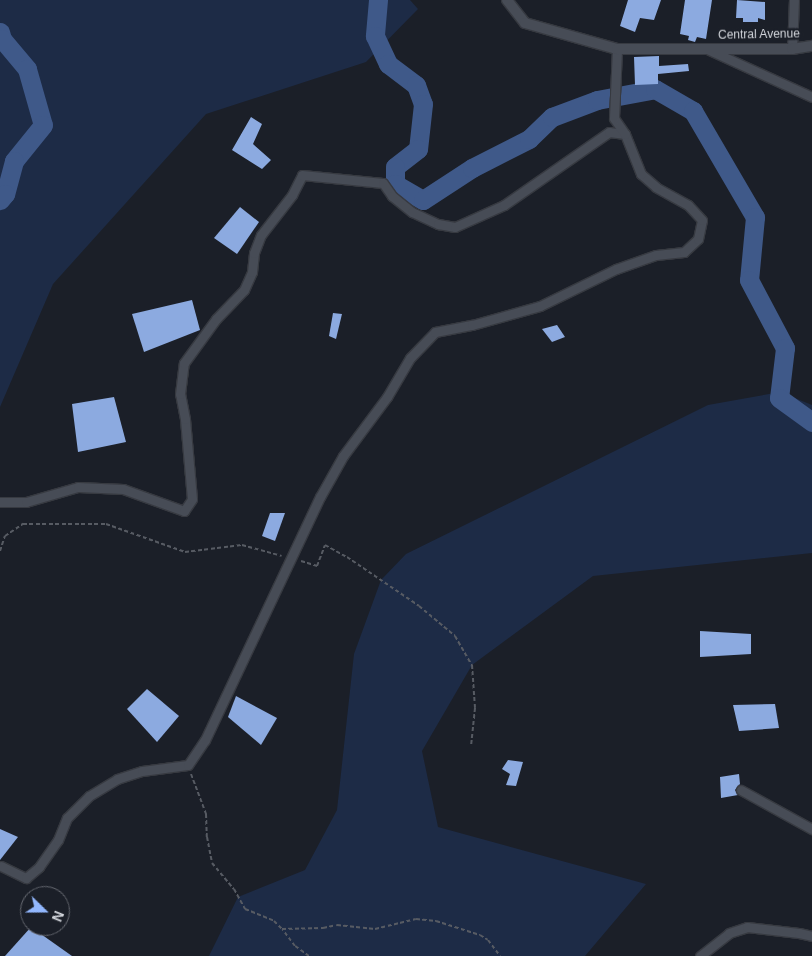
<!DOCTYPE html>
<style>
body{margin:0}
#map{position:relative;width:812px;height:956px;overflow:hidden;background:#1b1f28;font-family:Helvetica,sans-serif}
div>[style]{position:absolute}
.green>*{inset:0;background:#1d2b46}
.river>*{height:19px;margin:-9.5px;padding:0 9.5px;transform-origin:9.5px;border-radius:9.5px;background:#3f5989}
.building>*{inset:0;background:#8caae0}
.path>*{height:2px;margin-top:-1px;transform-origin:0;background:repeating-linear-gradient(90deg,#575b63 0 4px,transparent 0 6.5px)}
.roads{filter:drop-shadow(1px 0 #373a41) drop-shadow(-1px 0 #373a41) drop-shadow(0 1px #373a41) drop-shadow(0 -1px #373a41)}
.minor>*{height:9px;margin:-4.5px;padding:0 4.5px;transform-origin:4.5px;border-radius:4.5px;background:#474c56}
.tertiary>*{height:10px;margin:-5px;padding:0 5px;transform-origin:5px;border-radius:5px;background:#474c56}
span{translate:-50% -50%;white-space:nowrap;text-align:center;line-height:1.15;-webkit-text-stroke:5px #1b1f28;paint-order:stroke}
.street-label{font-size:12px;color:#d3d6dc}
.north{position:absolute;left:20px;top:886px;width:50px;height:50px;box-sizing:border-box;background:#1b1f28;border:1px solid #656870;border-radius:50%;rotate:112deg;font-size:14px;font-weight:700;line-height:20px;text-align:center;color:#d3d6dc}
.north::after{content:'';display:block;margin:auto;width:18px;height:22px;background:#92b7fd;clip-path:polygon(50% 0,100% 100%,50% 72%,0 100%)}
</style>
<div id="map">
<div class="green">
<i style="clip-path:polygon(0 0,410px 0,418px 9px,366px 62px,206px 114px,53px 284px,0 407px)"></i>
<i style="clip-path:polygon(780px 392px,812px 405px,812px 553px,593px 576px,472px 665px,422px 751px,438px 827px,646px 884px,585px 956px,209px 956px,238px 897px,305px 870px,337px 810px,354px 654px,381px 580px,406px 554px,708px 405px)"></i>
</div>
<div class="river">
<i style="left:378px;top:0;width:36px;rotate:95deg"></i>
<i style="left:375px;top:36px;width:31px;rotate:65deg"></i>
<i style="left:388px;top:64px;width:35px;rotate:37deg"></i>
<i style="left:416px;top:85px;width:20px;rotate:70deg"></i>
<i style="left:423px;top:104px;width:45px;rotate:96.3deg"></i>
<i style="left:418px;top:149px;width:29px;rotate:142deg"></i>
<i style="left:395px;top:167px;width:17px;rotate:90deg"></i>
<i style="left:395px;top:184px;width:32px;rotate:30deg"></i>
<i style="left:423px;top:200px;width:59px;rotate:-33.1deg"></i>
<i style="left:472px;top:168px;width:64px;rotate:-27deg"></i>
<i style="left:529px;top:139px;width:32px;rotate:-44deg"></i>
<i style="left:552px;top:117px;width:48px;rotate:-20.7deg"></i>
<i style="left:597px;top:100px;width:59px;rotate:-10.7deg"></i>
<i style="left:655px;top:89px;width:44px;rotate:30.1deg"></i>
<i style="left:693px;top:111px;width:123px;rotate:59.7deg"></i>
<i style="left:755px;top:217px;width:63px;rotate:95.4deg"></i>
<i style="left:749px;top:280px;width:77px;rotate:62.1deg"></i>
<i style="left:785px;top:348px;width:50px;rotate:96.8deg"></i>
<i style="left:779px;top:398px;width:41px;rotate:36deg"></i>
<i style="left:0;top:32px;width:7px;rotate:74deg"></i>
<i style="left:2px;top:39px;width:39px;rotate:50deg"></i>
<i style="left:27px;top:69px;width:58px;rotate:74.1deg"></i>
<i style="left:43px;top:125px;width:46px;rotate:128.9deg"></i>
<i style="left:14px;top:161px;width:34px;rotate:105deg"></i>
<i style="left:5px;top:194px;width:8px;rotate:130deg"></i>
</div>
<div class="building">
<i style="clip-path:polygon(628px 0,661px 0,654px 20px,640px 18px,635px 32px,620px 26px)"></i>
<i style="clip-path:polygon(685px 0,712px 0,706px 39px,697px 37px,695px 42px,688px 40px,689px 36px,680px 34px)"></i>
<i style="clip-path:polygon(737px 0,765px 2px,765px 20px,758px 18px,758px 22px,743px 22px,743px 18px,736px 18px)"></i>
<i style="clip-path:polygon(659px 56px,659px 66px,688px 64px,689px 71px,658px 74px,658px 84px,635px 85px,634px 57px)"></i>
<i style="clip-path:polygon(251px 117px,262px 124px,253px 144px,271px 160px,262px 169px,232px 150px)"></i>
<i style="clip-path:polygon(240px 207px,259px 222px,237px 254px,214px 238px)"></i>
<i style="clip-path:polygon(192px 300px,200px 330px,144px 352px,132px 314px)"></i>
<i style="clip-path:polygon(333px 313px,342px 314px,336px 339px,329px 336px)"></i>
<i style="clip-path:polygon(557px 325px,565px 337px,552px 342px,542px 329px)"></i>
<i style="clip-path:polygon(114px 397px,126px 442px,78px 452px,72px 404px)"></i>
<i style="clip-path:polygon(270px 513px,285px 513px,275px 541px,262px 536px)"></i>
<i style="clip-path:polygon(700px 631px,751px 634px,751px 654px,700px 657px)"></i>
<i style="clip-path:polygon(147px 689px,179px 716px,157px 742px,127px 709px)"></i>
<i style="clip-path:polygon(236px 696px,277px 718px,261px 745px,228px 717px)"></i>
<i style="clip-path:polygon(775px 704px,779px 728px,739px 731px,733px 705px)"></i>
<i style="clip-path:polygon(508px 760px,523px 762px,516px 786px,506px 785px,510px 774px,502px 769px)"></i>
<i style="clip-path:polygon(739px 774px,740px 784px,735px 790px,738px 795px,721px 798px,720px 777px)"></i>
<i style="clip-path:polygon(0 829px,18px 837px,0 860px)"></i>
<i style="clip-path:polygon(31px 927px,72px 956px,5px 956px)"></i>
</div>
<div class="path">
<i style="left:0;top:551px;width:16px;rotate:-72deg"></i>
<i style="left:5px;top:536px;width:22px;rotate:-34deg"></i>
<i style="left:23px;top:524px;width:83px"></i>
<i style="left:106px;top:524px;width:84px;rotate:19.5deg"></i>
<i style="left:185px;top:552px;width:57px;rotate:-7deg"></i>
<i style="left:242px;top:545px;width:41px;rotate:15.4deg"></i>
<i style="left:301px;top:561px;width:17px;rotate:17deg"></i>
<i style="left:317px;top:566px;width:22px;rotate:-69deg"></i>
<i style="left:325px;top:545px;width:25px;rotate:29deg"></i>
<i style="left:347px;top:557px;width:87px;rotate:34.2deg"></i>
<i style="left:419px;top:606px;width:47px;rotate:39.8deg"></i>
<i style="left:455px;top:636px;width:34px;rotate:60deg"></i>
<i style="left:472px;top:665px;width:43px;rotate:86deg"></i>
<i style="left:475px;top:708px;width:39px;rotate:96deg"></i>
<i style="left:191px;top:774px;width:43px;rotate:69.4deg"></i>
<i style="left:206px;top:814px;width:23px;rotate:88deg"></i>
<i style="left:207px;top:837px;width:26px;rotate:79deg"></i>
<i style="left:212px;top:863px;width:34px;rotate:50deg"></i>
<i style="left:234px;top:889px;width:23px;rotate:61deg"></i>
<i style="left:245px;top:909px;width:31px;rotate:22deg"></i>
<i style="left:274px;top:921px;width:11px;rotate:45deg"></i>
<i style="left:309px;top:956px;width:17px;rotate:-144deg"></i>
<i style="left:295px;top:946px;width:21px;rotate:-127deg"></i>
<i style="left:282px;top:929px;width:41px;rotate:-1.4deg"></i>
<i style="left:323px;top:928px;width:14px;rotate:-12deg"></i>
<i style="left:337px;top:925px;width:38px;rotate:6deg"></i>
<i style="left:375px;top:929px;width:42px;rotate:-13.7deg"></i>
<i style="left:416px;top:919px;width:20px;rotate:6deg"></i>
<i style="left:436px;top:921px;width:46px;rotate:17.7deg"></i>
<i style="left:480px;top:935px;width:9px;rotate:32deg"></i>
<i style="left:488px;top:940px;width:20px;rotate:53deg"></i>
</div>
<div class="roads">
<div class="minor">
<i style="left:792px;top:49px;width:49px;rotate:-87.7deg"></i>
<i style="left:709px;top:50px;width:113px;rotate:24.5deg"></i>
<i style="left:0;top:502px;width:26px"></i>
<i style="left:26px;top:502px;width:54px;rotate:-16.1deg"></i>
<i style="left:78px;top:487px;width:45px;rotate:2.5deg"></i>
<i style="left:123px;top:489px;width:65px;rotate:19.8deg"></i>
<i style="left:184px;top:511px;width:14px;rotate:-56deg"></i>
<i style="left:192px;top:499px;width:80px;rotate:-95deg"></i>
<i style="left:185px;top:419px;width:25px;rotate:-101deg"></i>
<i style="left:180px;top:394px;width:31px;rotate:-83deg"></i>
<i style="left:184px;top:363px;width:54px;rotate:-54deg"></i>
<i style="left:216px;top:319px;width:40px;rotate:-46deg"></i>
<i style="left:244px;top:290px;width:20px;rotate:-66deg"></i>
<i style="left:252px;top:272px;width:19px;rotate:-84deg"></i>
<i style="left:254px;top:253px;width:19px;rotate:-69deg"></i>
<i style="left:261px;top:235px;width:51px;rotate:-52.2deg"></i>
<i style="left:292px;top:195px;width:22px;rotate:-63deg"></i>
<i style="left:302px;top:175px;width:81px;rotate:5.6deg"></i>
<i style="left:383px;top:183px;width:16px;rotate:55deg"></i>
<i style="left:392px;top:196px;width:26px;rotate:39deg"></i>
<i style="left:412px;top:212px;width:29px;rotate:25deg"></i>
<i style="left:438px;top:224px;width:17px;rotate:10deg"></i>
<i style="left:455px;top:227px;width:54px;rotate:-24.2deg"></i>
<i style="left:504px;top:205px;width:128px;rotate:-34.8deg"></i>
<i style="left:609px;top:132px;width:16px;rotate:7deg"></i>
<i style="left:741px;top:790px;width:81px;rotate:28.8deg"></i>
<i style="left:1px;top:866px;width:28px;rotate:26deg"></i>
<i style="left:26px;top:878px;width:17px;rotate:-40deg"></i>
<i style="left:39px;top:867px;width:33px;rotate:-55deg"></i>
<i style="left:58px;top:840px;width:24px;rotate:-68deg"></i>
<i style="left:67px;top:818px;width:31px;rotate:-45deg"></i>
<i style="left:89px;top:796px;width:33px;rotate:-31deg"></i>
<i style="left:117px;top:779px;width:26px;rotate:-18deg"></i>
<i style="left:142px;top:771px;width:46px;rotate:-7.4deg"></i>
<i style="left:188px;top:765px;width:30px;rotate:-56deg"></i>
<i style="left:205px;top:740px;width:269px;rotate:-64.7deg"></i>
<i style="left:320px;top:497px;width:47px;rotate:-60.7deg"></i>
<i style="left:343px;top:456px;width:74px;rotate:-53.3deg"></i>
<i style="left:387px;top:397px;width:45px;rotate:-59.5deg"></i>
<i style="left:410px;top:358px;width:36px;rotate:-46deg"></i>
<i style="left:435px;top:332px;width:38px;rotate:-11deg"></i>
<i style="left:472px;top:325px;width:71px;rotate:-15.6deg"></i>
<i style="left:540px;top:306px;width:85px;rotate:-26deg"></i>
<i style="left:616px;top:269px;width:42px;rotate:-19.3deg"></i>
<i style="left:656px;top:255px;width:28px;rotate:-6deg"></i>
<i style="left:684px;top:252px;width:19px;rotate:-43deg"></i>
<i style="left:698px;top:239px;width:19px;rotate:-78deg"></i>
<i style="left:702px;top:220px;width:21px;rotate:-133deg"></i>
<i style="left:688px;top:205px;width:37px;rotate:-151deg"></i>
<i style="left:656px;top:187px;width:20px;rotate:-139deg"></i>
<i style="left:641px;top:174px;width:43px;rotate:-111.8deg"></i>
<i style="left:625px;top:134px;width:19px;rotate:-125deg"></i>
<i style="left:614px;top:118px;width:69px;rotate:-87.5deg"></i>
<i style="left:700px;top:956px;width:37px;rotate:-38deg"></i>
<i style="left:729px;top:933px;width:19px;rotate:-18deg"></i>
<i style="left:747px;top:927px;width:52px;rotate:6.6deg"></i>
<i style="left:799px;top:933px;width:13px;rotate:13deg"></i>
</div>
<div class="tertiary">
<i style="left:507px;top:0;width:29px;rotate:52deg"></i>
<i style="left:525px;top:23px;width:96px;rotate:15.8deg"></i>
<i style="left:617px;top:49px;width:175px"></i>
<i style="left:792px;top:49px;width:20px;rotate:-9deg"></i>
</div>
</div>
<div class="street-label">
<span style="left:759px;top:35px;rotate:-1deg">Central Avenue</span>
</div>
<div class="north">N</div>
</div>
